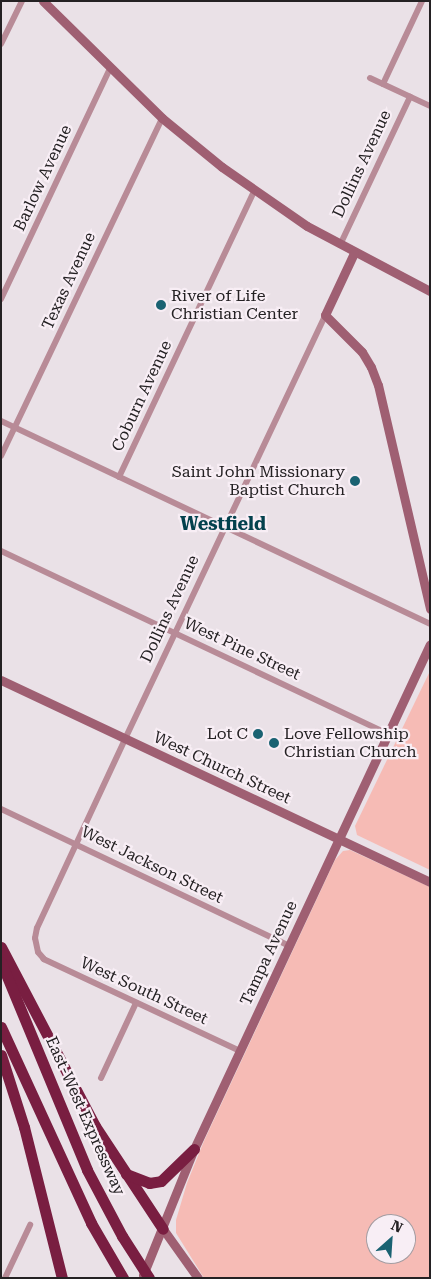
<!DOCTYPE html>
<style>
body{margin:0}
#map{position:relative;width:431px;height:1279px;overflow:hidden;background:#eae1e7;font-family:"Roboto Serif",serif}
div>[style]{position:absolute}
.green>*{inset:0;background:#f6bbb5}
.street>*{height:6px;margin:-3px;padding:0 3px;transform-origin:3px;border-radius:3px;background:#b88b97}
.secondary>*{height:9px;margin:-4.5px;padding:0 4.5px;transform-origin:4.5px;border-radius:4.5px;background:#9f5f72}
.highway>*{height:11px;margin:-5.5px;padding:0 5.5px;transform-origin:5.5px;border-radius:5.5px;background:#791e41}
.dots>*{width:14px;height:14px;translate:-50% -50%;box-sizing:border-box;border:2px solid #f8eef5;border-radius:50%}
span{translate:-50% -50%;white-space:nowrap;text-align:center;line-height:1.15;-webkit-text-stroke:4.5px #f8eef5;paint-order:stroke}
.street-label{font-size:16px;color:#242123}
.poi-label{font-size:16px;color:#242123}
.left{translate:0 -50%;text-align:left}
.right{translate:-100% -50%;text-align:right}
.neighbourhood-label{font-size:18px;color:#03414d;font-weight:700}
.frame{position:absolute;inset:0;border:2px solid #242123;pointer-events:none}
.north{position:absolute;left:366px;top:1214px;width:50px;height:50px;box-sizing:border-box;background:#f8eef5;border:1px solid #a39ca1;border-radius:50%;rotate:26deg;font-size:14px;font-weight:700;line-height:20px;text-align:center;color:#242123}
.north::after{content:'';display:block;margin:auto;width:18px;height:22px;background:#1a6272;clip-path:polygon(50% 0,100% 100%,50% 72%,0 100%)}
</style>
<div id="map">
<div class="green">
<i style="clip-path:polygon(430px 671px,430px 870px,357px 835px,355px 826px)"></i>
<i style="clip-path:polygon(evenodd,350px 850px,430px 887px,430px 1278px,204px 1278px,176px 1233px,176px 1220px,187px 1183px,204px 1141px,335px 860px,343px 851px,350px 850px,376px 1224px,406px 1224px,406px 1254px,376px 1254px,376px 1224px)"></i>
</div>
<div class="street">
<i style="left:1px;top:44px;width:48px;rotate:-64deg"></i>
<i style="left:370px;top:78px;width:66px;rotate:25deg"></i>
<i style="left:383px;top:84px;width:92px;rotate:-64.8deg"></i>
<i style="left:340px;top:245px;width:164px;rotate:-64.7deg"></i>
<i style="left:1px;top:299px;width:255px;rotate:-64.7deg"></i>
<i style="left:1px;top:421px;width:475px;rotate:25.3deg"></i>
<i style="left:1px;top:456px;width:374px;rotate:-64.5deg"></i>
<i style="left:119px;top:477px;width:316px;rotate:-64.7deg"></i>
<i style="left:1px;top:551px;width:428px;rotate:25.3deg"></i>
<i style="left:1px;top:809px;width:320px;rotate:25.4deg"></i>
<i style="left:240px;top:1051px;width:217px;rotate:-154.9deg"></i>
<i style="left:44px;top:959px;width:9px;rotate:-131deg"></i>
<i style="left:38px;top:952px;width:14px;rotate:-102deg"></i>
<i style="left:35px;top:938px;width:10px;rotate:-79deg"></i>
<i style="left:37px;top:928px;width:208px;rotate:-65deg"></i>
<i style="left:125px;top:739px;width:469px;rotate:-64.7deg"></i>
<i style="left:101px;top:1078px;width:83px;rotate:-65deg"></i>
<i style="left:5px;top:1278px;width:59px;rotate:-64.7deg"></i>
</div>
<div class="secondary">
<i style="left:43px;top:1px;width:167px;rotate:44.5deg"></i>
<i style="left:162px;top:118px;width:77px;rotate:39.2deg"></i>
<i style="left:222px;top:167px;width:103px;rotate:34.8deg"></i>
<i style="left:307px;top:226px;width:139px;rotate:27.9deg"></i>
<i style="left:354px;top:253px;width:68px;rotate:115.1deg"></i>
<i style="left:325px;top:315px;width:52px;rotate:45deg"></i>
<i style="left:362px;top:352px;width:17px;rotate:59deg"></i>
<i style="left:371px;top:367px;width:19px;rotate:69deg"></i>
<i style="left:378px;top:385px;width:230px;rotate:76.9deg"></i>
<i style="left:1px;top:680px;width:474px;rotate:25.2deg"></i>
<i style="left:163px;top:1229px;width:60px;rotate:54.5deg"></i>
<i style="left:143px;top:1275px;width:136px;rotate:-68deg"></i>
<i style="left:194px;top:1149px;width:557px;rotate:-64.95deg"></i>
</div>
<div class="highway">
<i style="left:1px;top:947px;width:202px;rotate:62.3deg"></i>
<i style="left:95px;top:1126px;width:123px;rotate:56.6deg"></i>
<i style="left:1px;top:962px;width:225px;rotate:67.5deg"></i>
<i style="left:87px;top:1170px;width:75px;rotate:62.1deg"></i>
<i style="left:122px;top:1236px;width:50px;rotate:57.3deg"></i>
<i style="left:1px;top:1027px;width:216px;rotate:65.3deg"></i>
<i style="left:91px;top:1223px;width:64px;rotate:59.8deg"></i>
<i style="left:1px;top:1055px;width:76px;rotate:72.3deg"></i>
<i style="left:24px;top:1127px;width:156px;rotate:75.9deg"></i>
<i style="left:126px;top:1174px;width:25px;rotate:21deg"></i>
<i style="left:149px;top:1183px;width:12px;rotate:-9deg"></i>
<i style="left:161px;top:1181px;width:46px;rotate:-44.1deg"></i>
</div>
<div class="dots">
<i style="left:161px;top:305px;background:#1a6272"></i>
<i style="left:355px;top:481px;background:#1a6272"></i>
<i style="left:258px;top:734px;background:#1a6272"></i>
<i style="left:274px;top:743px;background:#1a6272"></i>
</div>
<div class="street-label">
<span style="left:362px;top:164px;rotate:-65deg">Dollins Avenue</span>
<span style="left:43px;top:178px;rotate:-65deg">Barlow Avenue</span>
<span style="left:69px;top:281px;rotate:-65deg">Texas Avenue</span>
<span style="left:142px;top:396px;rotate:-65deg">Coburn Avenue</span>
<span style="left:170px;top:609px;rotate:-65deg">Dollins Avenue</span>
<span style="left:242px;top:649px;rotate:25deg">West Pine Street</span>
<span style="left:222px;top:768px;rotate:25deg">West Church Street</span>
<span style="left:152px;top:865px;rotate:26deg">West Jackson Street</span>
<span style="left:269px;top:953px;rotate:-65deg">Tampa Avenue</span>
<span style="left:144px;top:991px;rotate:25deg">West South Street</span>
<span style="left:85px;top:1116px;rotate:66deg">East-West Expressway</span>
</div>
<div class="poi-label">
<span class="left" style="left:171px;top:305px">River of Life<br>Christian Center</span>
<span class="right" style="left:345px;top:481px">Saint John Missionary<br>Baptist Church</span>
<span class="right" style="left:248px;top:734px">Lot C</span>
<span class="left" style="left:284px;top:743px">Love Fellowship<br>Christian Church</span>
</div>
<div class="neighbourhood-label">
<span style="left:223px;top:524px">Westfield</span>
</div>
<div class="frame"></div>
<div class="north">N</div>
</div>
